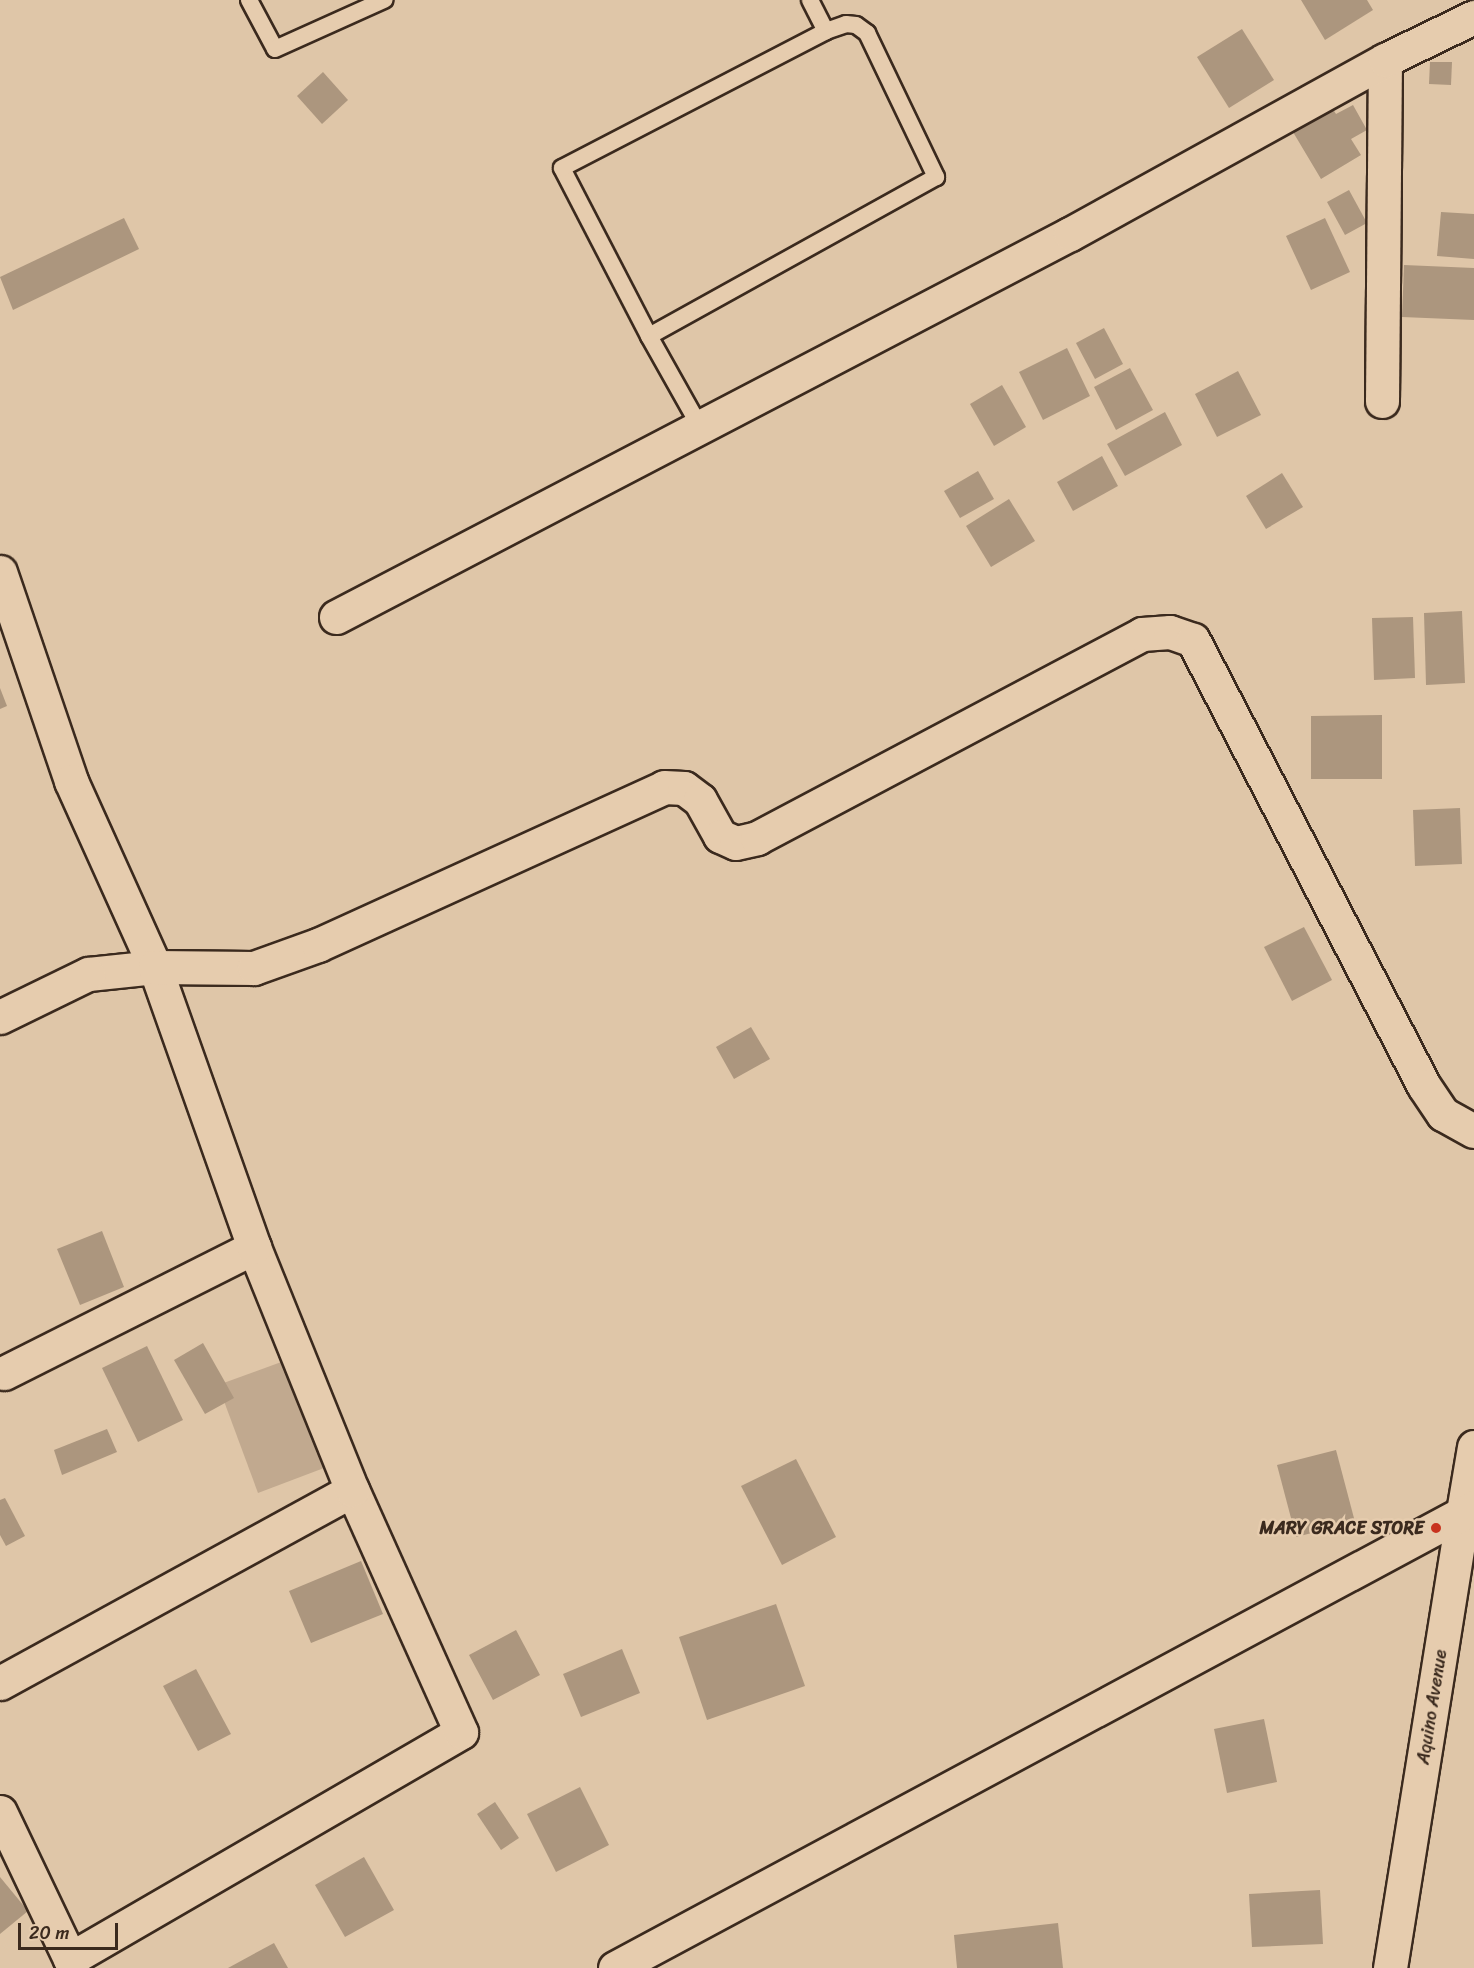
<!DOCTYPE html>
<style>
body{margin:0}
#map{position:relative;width:1474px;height:1968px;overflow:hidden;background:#dfc6a8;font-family:Sriracha,sans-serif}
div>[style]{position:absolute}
.green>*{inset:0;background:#c1a98f}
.building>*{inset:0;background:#ac967e}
.roads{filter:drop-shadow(2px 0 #3b2a1e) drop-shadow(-2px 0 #3b2a1e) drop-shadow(0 2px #3b2a1e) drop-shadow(0 -2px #3b2a1e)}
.service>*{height:16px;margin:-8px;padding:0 8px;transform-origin:8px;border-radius:8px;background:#e6ccae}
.minor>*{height:33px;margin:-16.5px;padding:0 16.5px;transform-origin:16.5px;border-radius:16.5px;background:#e6ccae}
.tertiary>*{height:33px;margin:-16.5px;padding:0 16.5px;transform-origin:16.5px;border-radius:16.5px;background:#e6ccae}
.secondary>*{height:33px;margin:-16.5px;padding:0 16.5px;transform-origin:16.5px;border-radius:16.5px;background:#e6ccae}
.primary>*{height:33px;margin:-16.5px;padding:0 16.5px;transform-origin:16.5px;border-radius:16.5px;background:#e6ccae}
.dots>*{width:16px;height:16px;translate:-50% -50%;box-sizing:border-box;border:3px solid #e6ccae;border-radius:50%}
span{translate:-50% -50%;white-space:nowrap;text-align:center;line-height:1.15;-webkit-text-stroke:5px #e6ccae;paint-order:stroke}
.poi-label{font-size:18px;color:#3b2a1e;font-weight:700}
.right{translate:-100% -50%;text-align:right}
.street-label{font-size:18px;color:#3b2a1e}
.scale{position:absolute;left:18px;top:1923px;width:100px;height:27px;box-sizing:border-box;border:3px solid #3b2a1e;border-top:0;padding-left:8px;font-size:18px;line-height:21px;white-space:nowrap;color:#3b2a1e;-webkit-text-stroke:4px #e6ccae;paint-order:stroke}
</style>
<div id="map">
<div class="green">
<i style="clip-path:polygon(284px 1361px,324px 1468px,258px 1493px,218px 1385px)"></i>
</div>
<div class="building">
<i style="clip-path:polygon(1301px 0,1367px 0,1373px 10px,1325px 40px)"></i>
<i style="clip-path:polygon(1242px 29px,1274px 80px,1229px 108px,1197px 57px)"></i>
<i style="clip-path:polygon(1430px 62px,1452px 62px,1451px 85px,1429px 84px)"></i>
<i style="clip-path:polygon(323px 72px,348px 100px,322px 124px,297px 96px)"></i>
<i style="clip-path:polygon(1329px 103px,1336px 114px,1353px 105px,1367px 130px,1351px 139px,1361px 155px,1321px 179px,1290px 127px)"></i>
<i style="clip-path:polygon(1349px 190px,1367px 223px,1345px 235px,1327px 202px)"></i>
<i style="clip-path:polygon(1441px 212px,1474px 214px,1474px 259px,1437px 256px)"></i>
<i style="clip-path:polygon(124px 218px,139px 249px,13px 310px,0 277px)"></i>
<i style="clip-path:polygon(1325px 218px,1350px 272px,1311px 290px,1286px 236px)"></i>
<i style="clip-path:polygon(1404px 265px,1474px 268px,1474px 320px,1402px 317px)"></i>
<i style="clip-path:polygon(1104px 328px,1123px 364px,1095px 379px,1076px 343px)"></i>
<i style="clip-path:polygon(1067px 348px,1090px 396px,1043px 420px,1019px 372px)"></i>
<i style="clip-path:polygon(1130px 368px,1153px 410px,1116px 430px,1094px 387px)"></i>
<i style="clip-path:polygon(1238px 371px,1261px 415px,1217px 437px,1195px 394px)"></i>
<i style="clip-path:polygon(1002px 385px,1026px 427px,994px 446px,970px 404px)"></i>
<i style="clip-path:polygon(1165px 412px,1182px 445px,1125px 476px,1107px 444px)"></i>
<i style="clip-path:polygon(1102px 456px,1118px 486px,1073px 511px,1057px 482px)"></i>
<i style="clip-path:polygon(978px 471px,994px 499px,960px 518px,944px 491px)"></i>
<i style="clip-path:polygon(1282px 473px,1303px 507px,1266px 529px,1246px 496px)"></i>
<i style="clip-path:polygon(1009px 499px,1035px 541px,991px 567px,966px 526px)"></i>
<i style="clip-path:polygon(1462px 611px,1465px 683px,1426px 685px,1424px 613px)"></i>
<i style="clip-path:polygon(1413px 617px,1415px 678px,1374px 680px,1372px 618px)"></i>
<i style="clip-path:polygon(0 688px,7px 706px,0 709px)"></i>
<i style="clip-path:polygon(1382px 715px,1382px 779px,1311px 779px,1311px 716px)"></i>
<i style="clip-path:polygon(1460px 808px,1462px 864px,1415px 866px,1413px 810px)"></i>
<i style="clip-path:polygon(1304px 927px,1332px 980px,1292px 1001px,1264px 947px)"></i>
<i style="clip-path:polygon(751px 1027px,770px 1059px,734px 1079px,716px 1047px)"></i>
<i style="clip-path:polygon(102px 1231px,124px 1287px,80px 1305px,57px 1249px)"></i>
<i style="clip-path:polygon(203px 1343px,234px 1398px,205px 1414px,174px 1360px)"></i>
<i style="clip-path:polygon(147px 1346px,183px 1420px,138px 1442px,102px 1368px)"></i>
<i style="clip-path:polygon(107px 1429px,117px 1452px,62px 1475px,54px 1450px)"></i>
<i style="clip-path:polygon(1336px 1450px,1355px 1522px,1296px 1537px,1277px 1465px)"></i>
<i style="clip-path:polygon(796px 1459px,836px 1537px,782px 1565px,741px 1486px)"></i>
<i style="clip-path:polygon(5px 1498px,25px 1536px,6px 1546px,0 1535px,0 1500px)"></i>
<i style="clip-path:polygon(361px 1561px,383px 1614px,311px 1643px,289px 1591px)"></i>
<i style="clip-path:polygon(776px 1604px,805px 1686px,707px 1720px,679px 1637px)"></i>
<i style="clip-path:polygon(516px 1630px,540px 1675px,493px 1700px,469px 1655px)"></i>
<i style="clip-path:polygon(622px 1649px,640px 1693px,581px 1717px,563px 1674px)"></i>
<i style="clip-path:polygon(196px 1669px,231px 1734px,198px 1751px,163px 1686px)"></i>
<i style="clip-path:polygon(1264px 1719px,1277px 1782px,1227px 1793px,1214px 1729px)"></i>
<i style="clip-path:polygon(580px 1787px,609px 1845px,556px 1872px,527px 1814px)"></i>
<i style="clip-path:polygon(495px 1802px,519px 1838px,501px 1850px,477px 1814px)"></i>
<i style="clip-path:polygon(364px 1857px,394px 1910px,345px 1937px,315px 1885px)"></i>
<i style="clip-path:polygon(0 1877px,28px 1911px,0 1934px)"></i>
<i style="clip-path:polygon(1320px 1890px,1323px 1944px,1252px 1947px,1249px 1894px)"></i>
<i style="clip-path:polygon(1058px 1923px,1063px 1968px,957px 1968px,954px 1935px)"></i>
<i style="clip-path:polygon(274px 1943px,288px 1968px,228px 1968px)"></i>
</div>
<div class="roads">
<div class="service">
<i style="left:249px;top:0;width:55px;rotate:62deg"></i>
<i style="left:275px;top:49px;width:120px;rotate:-24.2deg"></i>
<i style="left:810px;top:0;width:35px;rotate:63deg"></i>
<i style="left:649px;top:336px;width:189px;rotate:-117.4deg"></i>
<i style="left:562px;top:168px;width:297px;rotate:-27.4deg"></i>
<i style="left:826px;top:31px;width:21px;rotate:-19deg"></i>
<i style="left:846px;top:24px;width:10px;rotate:6deg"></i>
<i style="left:856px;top:25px;width:14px;rotate:36deg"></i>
<i style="left:867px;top:33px;width:160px;rotate:64.4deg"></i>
<i style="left:936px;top:177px;width:328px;rotate:151deg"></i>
<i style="left:649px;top:336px;width:102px;rotate:60.7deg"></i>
</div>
<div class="minor">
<i style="left:1382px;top:401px;width:341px;rotate:-89.5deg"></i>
<i style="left:0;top:572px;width:221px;rotate:71.2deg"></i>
<i style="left:71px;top:781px;width:204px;rotate:65.7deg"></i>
<i style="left:155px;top:967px;width:67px;rotate:174deg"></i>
<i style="left:88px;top:974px;width:98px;rotate:154deg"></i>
<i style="left:336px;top:617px;width:828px;rotate:-27.56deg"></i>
<i style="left:1070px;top:234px;width:360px;rotate:-28.9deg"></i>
<i style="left:1385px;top:60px;width:99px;rotate:-25.8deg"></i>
<i style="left:4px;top:1373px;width:280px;rotate:-26.7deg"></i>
<i style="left:0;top:1683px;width:401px;rotate:-28.7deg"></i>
<i style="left:0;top:1812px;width:163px;rotate:64.5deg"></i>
<i style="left:70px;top:1959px;width:452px;rotate:-30.1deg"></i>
<i style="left:461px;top:1732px;width:265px;rotate:-114.2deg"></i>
<i style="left:352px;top:1490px;width:262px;rotate:-112deg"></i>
<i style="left:254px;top:1247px;width:297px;rotate:-109.5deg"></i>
<i style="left:155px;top:967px;width:99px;rotate:0.6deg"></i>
<i style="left:254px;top:968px;width:68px;rotate:-19.8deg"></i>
<i style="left:318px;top:945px;width:380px;rotate:-24.5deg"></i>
<i style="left:664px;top:787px;width:20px;rotate:3deg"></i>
<i style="left:684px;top:788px;width:20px;rotate:37deg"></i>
<i style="left:700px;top:800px;width:41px;rotate:60.9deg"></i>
<i style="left:720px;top:836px;width:17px;rotate:24deg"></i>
<i style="left:736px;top:843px;width:22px;rotate:-13deg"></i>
<i style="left:757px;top:838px;width:436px;rotate:-27.9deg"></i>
<i style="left:1142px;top:634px;width:28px;rotate:-4deg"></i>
<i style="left:1170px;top:632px;width:24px;rotate:19deg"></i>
<i style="left:1193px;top:640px;width:502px;rotate:62.62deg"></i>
<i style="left:1424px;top:1086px;width:34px;rotate:56deg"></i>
<i style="left:1443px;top:1114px;width:35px;rotate:29deg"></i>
</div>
<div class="tertiary">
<i style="left:1390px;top:1968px;width:462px;rotate:-80.9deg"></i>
</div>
<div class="secondary">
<i style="left:1463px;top:1512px;width:66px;rotate:-80.4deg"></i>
</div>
<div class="primary">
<i style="left:615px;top:1968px;width:975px;rotate:-28.22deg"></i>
</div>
</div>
<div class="dots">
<i style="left:1436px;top:1528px;background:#c8321e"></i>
</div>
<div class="poi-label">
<span class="right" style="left:1424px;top:1528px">MARY GRACE STORE</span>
</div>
<div class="street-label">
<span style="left:1432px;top:1707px;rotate:-81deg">Aquino Avenue</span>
</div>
<div class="scale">20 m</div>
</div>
